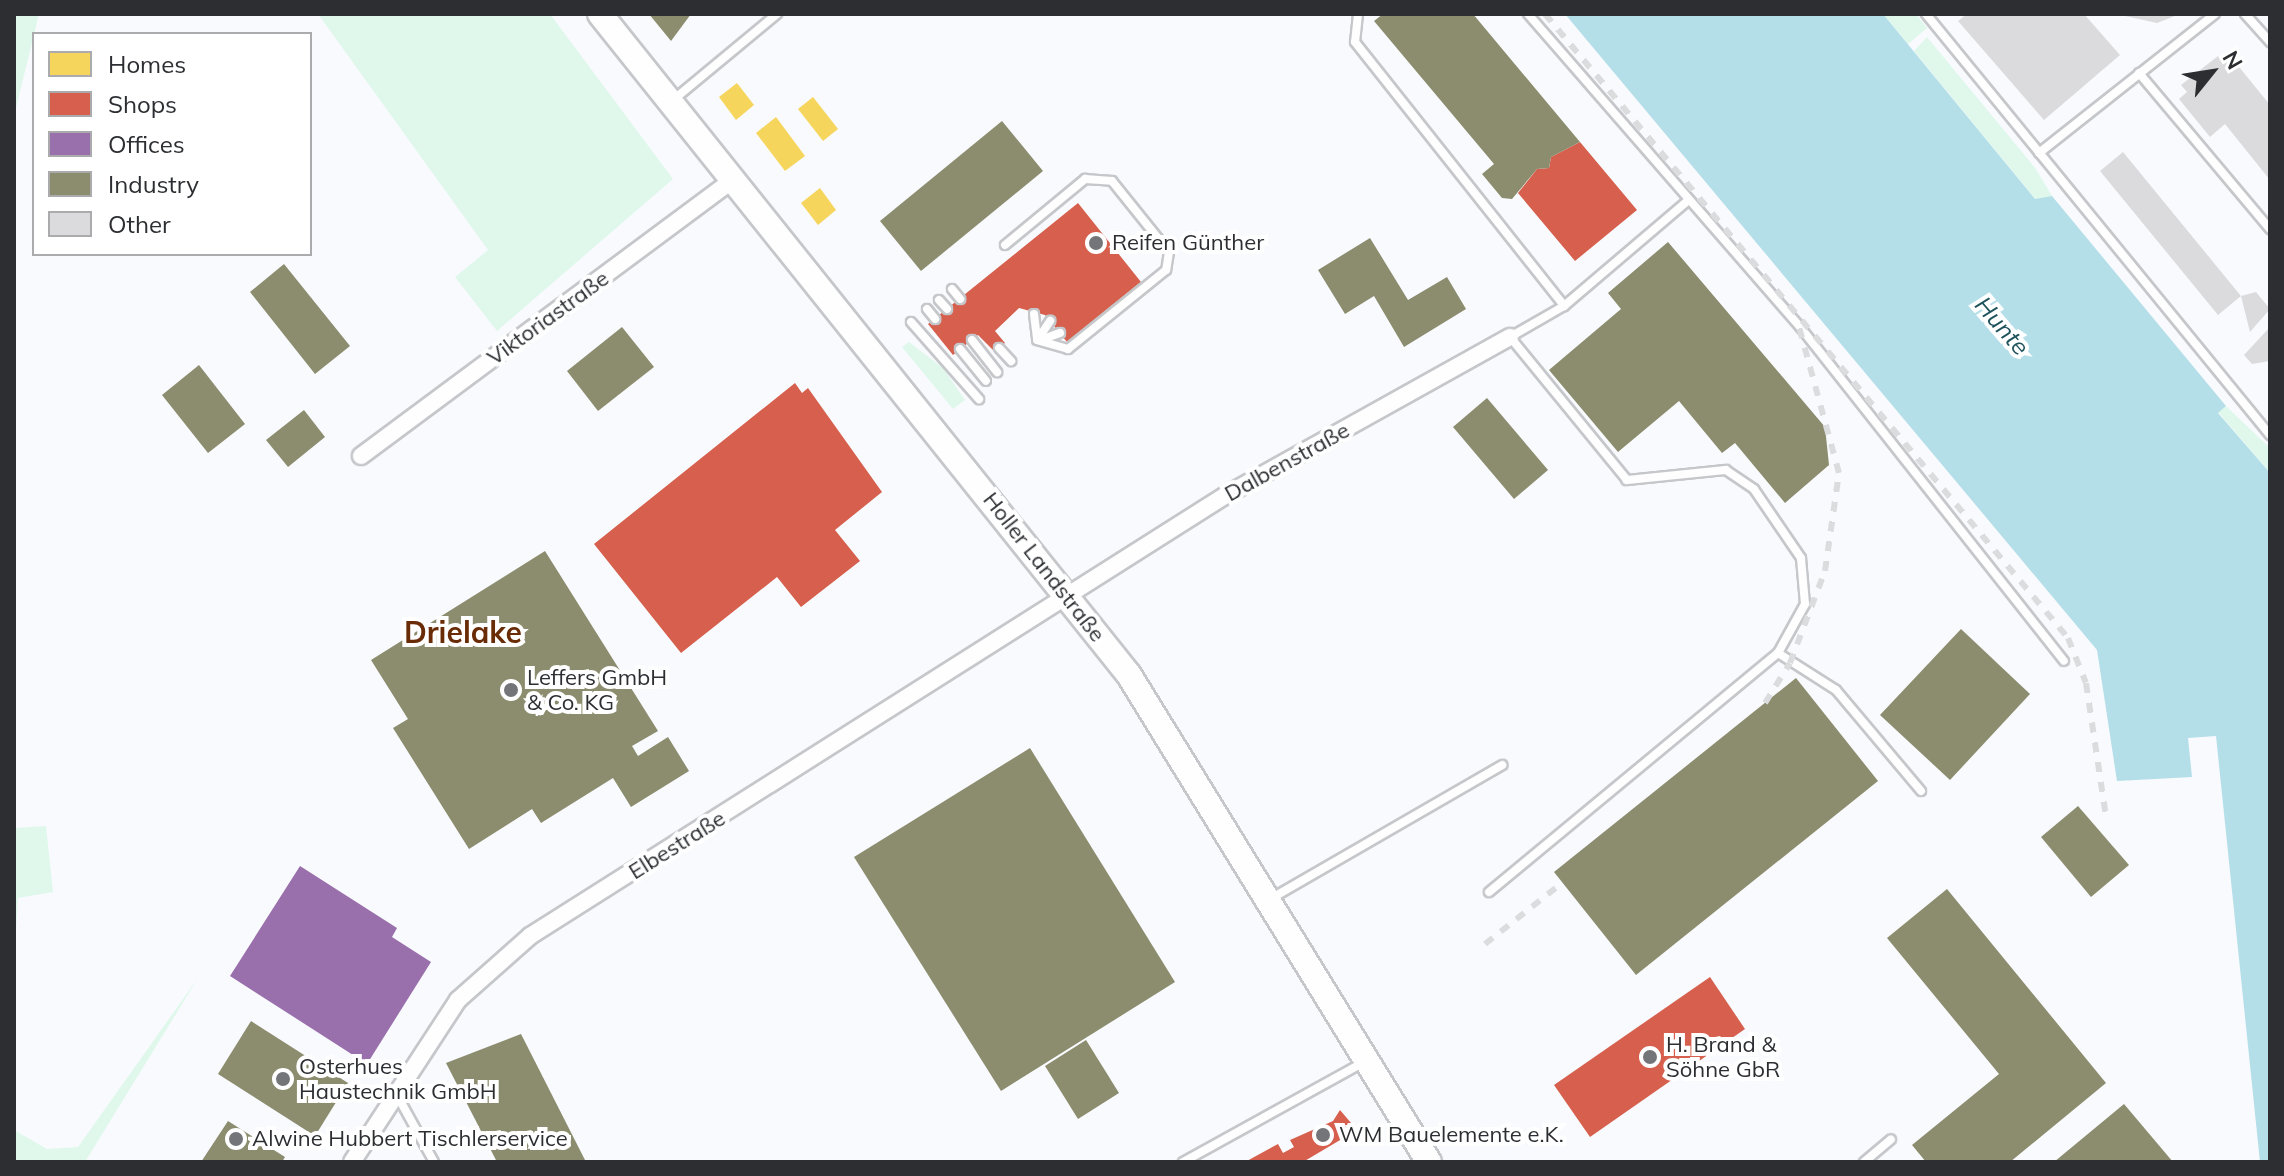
<!DOCTYPE html>
<meta charset="utf-8">
<style>
body{margin:0}
#map{position:relative;width:2284px;height:1176px;overflow:hidden;background:#f8fafd;font-family:Mulish,sans-serif}
div>[style]{position:absolute}
.green>*{inset:0;background:#e0f8ec}
.water>*{inset:0;background:#b4dfe9}
.homes>*{inset:0;background:#f6d55c}
.shops>*{inset:0;background:#d6604d}
.offices>*{inset:0;background:#9970ab}
.industry>*{inset:0;background:#8c8c6e}
.building>*{inset:0;background:#dbdbde}
.roads{filter:drop-shadow(2px 0 #c5c7ca) drop-shadow(-2px 0 #c5c7ca) drop-shadow(0 2px #c5c7ca) drop-shadow(0 -2px #c5c7ca)}
.lane>*{height:8px;margin:-4px;padding:0 4px;transform-origin:4px;border-radius:4px;background:#fefeff}
.street>*{height:16px;margin:-8px;padding:0 8px;transform-origin:8px;border-radius:8px;background:#fefeff}
.secondary>*{height:24px;margin:-12px;padding:0 12px;transform-origin:12px;border-radius:12px;background:#fefeff}
.rail>*{height:6px;margin-top:-3px;transform-origin:0;background:repeating-linear-gradient(90deg,#dbdcde 0 10px,transparent 0 20px)}
.dots>*{width:22px;height:22px;translate:-50% -50%;box-sizing:border-box;border:4px solid #fff;border-radius:50%}
span{translate:-50% -50%;white-space:nowrap;text-align:center;line-height:1.15;-webkit-text-stroke:8px #fff;paint-order:stroke}
.poi-label{font-size:22px;color:#2c2e32}
.left{translate:0 -50%;text-align:left}
.street-label{font-size:22px;color:#2c2e32}
.water-label{font-size:24px;color:#1e535c;font-style:italic}
.district-label{font-size:30px;color:#6a2b07;font-weight:700}
.frame{position:absolute;inset:0;border:16px solid #2c2e32;pointer-events:none}
.legend{position:absolute;left:32px;top:32px;width:280px;height:224px;box-sizing:border-box;background:#fff;border:2px solid #ababad;margin:0;padding:10px 14px;list-style:none;font-size:24px;color:#2c2e32}
.legend li{display:flex;align-items:center;gap:16px;height:40px}
.legend b{width:40px;border:2px solid #ababad}
.north{position:absolute;left:2172px;top:32px;width:80px;height:80px;-webkit-text-stroke:6px #fff;paint-order:stroke;rotate:60deg;font-size:22px;font-weight:700;line-height:32px;text-align:center;color:#2c2e32}
.north::after{content:'';display:block;margin:auto;width:28px;height:36px;background:#2c2e32;clip-path:polygon(50% 0,100% 100%,50% 72%,0 100%)}
</style>
<div id="map">
<div class="green">
<i style="clip-path:polygon(16px 14px,39px 14px,14px 116px,14px 23px)"></i>
<i style="clip-path:polygon(318px 14px,550px 14px,673px 179px,497px 331px,455px 277px,488px 250px)"></i>
<i style="clip-path:polygon(1883px 14px,1916px 14px,1927px 28px,1908px 44px)"></i>
<i style="clip-path:polygon(1927px 37px,2036px 169px,2052px 196px,2036px 200px,1914px 51px)"></i>
<i style="clip-path:polygon(909px 342px,943px 368px,965px 400px,953px 409px,902px 347px)"></i>
<i style="clip-path:polygon(2226px 406px,2270px 448px,2270px 473px,2218px 412px)"></i>
<i style="clip-path:polygon(14px 751px,15px 828px,46px 826px,53px 892px,18px 898px,14px 961px)"></i>
<i style="clip-path:polygon(198px 978px,85px 1162px,14px 1162px,14px 1130px,47px 1149px,78px 1147px)"></i>
</div>
<div class="water">
<i style="clip-path:polygon(1565px 14px,1883px 14px,2035px 199px,2052px 196px,2226px 406px,2218px 413px,2270px 473px,2270px 1162px,2260px 1162px,2216px 736px,2188px 738px,2192px 777px,2117px 781px,2097px 650px)"></i>
</div>
<div class="homes">
<i style="clip-path:polygon(737px 83px,754px 105px,736px 120px,719px 97px)"></i>
<i style="clip-path:polygon(813px 97px,838px 129px,823px 141px,798px 109px)"></i>
<i style="clip-path:polygon(776px 117px,805px 156px,785px 171px,756px 133px)"></i>
<i style="clip-path:polygon(820px 188px,836px 210px,818px 225px,801px 203px)"></i>
</div>
<div class="shops">
<i style="clip-path:polygon(1580px 142px,1637px 210px,1575px 261px,1518px 193px,1537px 169px,1549px 168px,1551px 157px)"></i>
<i style="clip-path:polygon(1078px 203px,1141px 282px,1067px 342px,1045px 315px,1019px 308px,995px 331px,1005px 343px,995px 352px,978px 335px,953px 355px,928px 324px)"></i>
<i style="clip-path:polygon(795px 383px,802px 393px,808px 388px,882px 492px,835px 530px,860px 561px,801px 607px,777px 577px,681px 653px,594px 544px)"></i>
<i style="clip-path:polygon(1710px 977px,1745px 1029px,1590px 1137px,1554px 1085px)"></i>
<i style="clip-path:polygon(1340px 1110px,1357px 1130px,1303px 1162px,1245px 1162px,1278px 1144px,1283px 1153px,1294px 1147px,1290px 1140px,1333px 1121px)"></i>
</div>
<div class="offices">
<i style="clip-path:polygon(300px 866px,397px 928px,392px 937px,431px 962px,367px 1064px,230px 976px)"></i>
</div>
<div class="industry">
<i style="clip-path:polygon(649px 14px,691px 14px,671px 41px)"></i>
<i style="clip-path:polygon(1383px 14px,1473px 14px,1580px 142px,1551px 157px,1549px 168px,1537px 169px,1512px 199px,1502px 198px,1482px 174px,1494px 164px,1374px 21px)"></i>
<i style="clip-path:polygon(1002px 121px,1043px 171px,921px 271px,880px 221px)"></i>
<i style="clip-path:polygon(1370px 238px,1408px 300px,1447px 277px,1466px 309px,1404px 347px,1374px 296px,1345px 314px,1318px 270px)"></i>
<i style="clip-path:polygon(1668px 242px,1825px 427px,1829px 465px,1785px 503px,1735px 443px,1722px 453px,1679px 401px,1618px 452px,1549px 370px,1621px 309px,1608px 293px)"></i>
<i style="clip-path:polygon(284px 264px,350px 346px,315px 374px,250px 292px)"></i>
<i style="clip-path:polygon(622px 327px,654px 367px,598px 411px,567px 371px)"></i>
<i style="clip-path:polygon(199px 365px,245px 424px,208px 453px,162px 395px)"></i>
<i style="clip-path:polygon(1487px 398px,1548px 470px,1514px 499px,1453px 427px)"></i>
<i style="clip-path:polygon(304px 410px,325px 437px,288px 467px,266px 440px)"></i>
<i style="clip-path:polygon(545px 551px,658px 731px,632px 746px,638px 756px,668px 737px,689px 771px,631px 807px,613px 778px,541px 823px,532px 809px,469px 849px,393px 728px,408px 719px,371px 660px)"></i>
<i style="clip-path:polygon(1961px 629px,2030px 694px,1950px 780px,1880px 715px)"></i>
<i style="clip-path:polygon(1796px 678px,1878px 781px,1636px 975px,1554px 872px)"></i>
<i style="clip-path:polygon(1030px 748px,1175px 982px,1001px 1091px,854px 857px)"></i>
<i style="clip-path:polygon(2078px 806px,2129px 865px,2091px 897px,2041px 837px)"></i>
<i style="clip-path:polygon(1947px 889px,2106px 1083px,2010px 1162px,1926px 1162px,1912px 1145px,1999px 1074px,1887px 938px)"></i>
<i style="clip-path:polygon(251px 1021px,348px 1083px,315px 1136px,218px 1074px)"></i>
<i style="clip-path:polygon(521px 1034px,586px 1162px,497px 1162px,446px 1063px)"></i>
<i style="clip-path:polygon(1086px 1040px,1119px 1093px,1078px 1119px,1045px 1066px)"></i>
<i style="clip-path:polygon(2124px 1104px,2173px 1162px,2054px 1162px)"></i>
<i style="clip-path:polygon(228px 1121px,285px 1157px,282px 1162px,201px 1162px)"></i>
</div>
<div class="building">
<i style="clip-path:polygon(1967px 14px,2084px 14px,2120px 55px,2044px 120px,1958px 21px)"></i>
<i style="clip-path:polygon(2116px 14px,2180px 14px,2157px 23px)"></i>
<i style="clip-path:polygon(2218px 56px,2223px 63px,2231px 57px,2270px 105px,2270px 180px,2225px 124px,2210px 137px,2179px 99px,2187px 92px,2181px 85px)"></i>
<i style="clip-path:polygon(2123px 152px,2241px 296px,2256px 292px,2270px 309px,2250px 332px,2241px 296px,2218px 315px,2100px 171px)"></i>
<i style="clip-path:polygon(2270px 327px,2270px 361px,2252px 364px,2244px 355px)"></i>
</div>
<div class="roads">
<div class="lane">
<i style="left:1358px;top:14px;width:28px;rotate:96deg"></i>
<i style="left:1355px;top:42px;width:337px;rotate:51.6deg"></i>
<i style="left:1528px;top:14px;width:416px;rotate:49deg"></i>
<i style="left:1801px;top:328px;width:424px;rotate:51.7deg"></i>
<i style="left:1926px;top:14px;width:544px;rotate:50.75deg"></i>
<i style="left:2245px;top:14px;width:38px;rotate:48deg"></i>
<i style="left:2139px;top:73px;width:204px;rotate:50deg"></i>
<i style="left:673px;top:100px;width:135px;rotate:-39.6deg"></i>
<i style="left:2039px;top:153px;width:224px;rotate:-38.3deg"></i>
<i style="left:1005px;top:245px;width:104px;rotate:-39.5deg"></i>
<i style="left:1085px;top:179px;width:27px;rotate:4deg"></i>
<i style="left:1112px;top:181px;width:91px;rotate:51.2deg"></i>
<i style="left:1169px;top:252px;width:18px;rotate:99deg"></i>
<i style="left:1166px;top:270px;width:126px;rotate:141.1deg"></i>
<i style="left:1068px;top:349px;width:32px;rotate:-164deg"></i>
<i style="left:952px;top:289px;width:13px;rotate:51deg"></i>
<i style="left:939px;top:300px;width:12px;rotate:48deg"></i>
<i style="left:927px;top:309px;width:13px;rotate:51deg"></i>
<i style="left:1034px;top:314px;width:26px;rotate:83deg"></i>
<i style="left:911px;top:322px;width:103px;rotate:48.6deg"></i>
<i style="left:1046px;top:338px;width:15px;rotate:-20deg"></i>
<i style="left:1038px;top:339px;width:22px;rotate:-56deg"></i>
<i style="left:972px;top:340px;width:41px;rotate:52deg"></i>
<i style="left:999px;top:348px;width:18px;rotate:47deg"></i>
<i style="left:960px;top:349px;width:41px;rotate:50.9deg"></i>
<i style="left:1778px;top:653px;width:69px;rotate:32.5deg"></i>
<i style="left:1836px;top:690px;width:132px;rotate:49.9deg"></i>
<i style="left:1489px;top:892px;width:375px;rotate:-39.6deg"></i>
<i style="left:1778px;top:653px;width:56px;rotate:-61.1deg"></i>
<i style="left:1805px;top:604px;width:46px;rotate:-95deg"></i>
<i style="left:1801px;top:558px;width:83px;rotate:-124.3deg"></i>
<i style="left:1754px;top:489px;width:34px;rotate:-146deg"></i>
<i style="left:1726px;top:470px;width:100px;rotate:174.2deg"></i>
<i style="left:1627px;top:480px;width:185px;rotate:-129.3deg"></i>
<i style="left:1510px;top:337px;width:62px;rotate:-29.9deg"></i>
<i style="left:1564px;top:306px;width:160px;rotate:-40.4deg"></i>
<i style="left:1272px;top:898px;width:266px;rotate:-30deg"></i>
<i style="left:397px;top:1095px;width:77px;rotate:61.1deg"></i>
<i style="left:1183px;top:1162px;width:207px;rotate:-28.9deg"></i>
<i style="left:1864px;top:1162px;width:35px;rotate:-40deg"></i>
</div>
<div class="street">
<i style="left:361px;top:456px;width:465px;rotate:-36.6deg"></i>
<i style="left:352px;top:1162px;width:194px;rotate:-56.8deg"></i>
<i style="left:458px;top:1000px;width:96px;rotate:-41.6deg"></i>
<i style="left:530px;top:936px;width:824px;rotate:-32.36deg"></i>
<i style="left:1226px;top:495px;width:325px;rotate:-29.1deg"></i>
</div>
<div class="secondary">
<i style="left:600px;top:14px;width:847px;rotate:51.33deg"></i>
<i style="left:1129px;top:675px;width:572px;rotate:58.37deg"></i>
</div>
</div>
<div class="rail">
<i style="left:1545px;top:14px;width:814px;rotate:50.03deg"></i>
<i style="left:2068px;top:638px;width:48px;rotate:68.2deg"></i>
<i style="left:2086px;top:683px;width:135px;rotate:81.5deg"></i>
<i style="left:1765px;top:703px;width:47px;rotate:-58deg"></i>
<i style="left:1790px;top:663px;width:98px;rotate:-69.2deg"></i>
<i style="left:1825px;top:571px;width:99px;rotate:-81.9deg"></i>
<i style="left:1839px;top:473px;width:156px;rotate:-105.3deg"></i>
<i style="left:1485px;top:944px;width:98px;rotate:-38.4deg"></i>
</div>
<div class="dots">
<i style="left:1096px;top:243px;background:#737579"></i>
<i style="left:511px;top:690px;background:#737579"></i>
<i style="left:1650px;top:1057px;background:#737579"></i>
<i style="left:283px;top:1079px;background:#737579"></i>
<i style="left:1323px;top:1135px;background:#737579"></i>
<i style="left:236px;top:1139px;background:#737579"></i>
</div>
<div class="poi-label">
<span class="left" style="left:1112px;top:243px">Reifen Günther</span>
<span class="left" style="left:527px;top:690px">Leffers GmbH<br>&amp; Co. KG</span>
<span class="left" style="left:1666px;top:1057px">H. Brand &amp;<br>Söhne GbR</span>
<span class="left" style="left:299px;top:1079px">Osterhues<br>Haustechnik GmbH</span>
<span class="left" style="left:1339px;top:1135px">WM Bauelemente e.K.</span>
<span class="left" style="left:252px;top:1139px">Alwine Hubbert Tischlerservice</span>
</div>
<div class="street-label">
<span style="left:548px;top:318px;rotate:-36deg">Viktoriastraße</span>
<span style="left:1287px;top:462px;rotate:-29deg">Dalbenstraße</span>
<span style="left:1044px;top:567px;rotate:52deg">Holler Landstraße</span>
<span style="left:677px;top:845px;rotate:-32deg">Elbestraße</span>
</div>
<div class="water-label">
<span style="left:2002px;top:326px;rotate:49deg">Hunte</span>
</div>
<div class="district-label">
<span style="left:463px;top:632px">Drielake</span>
</div>
<div class="frame"></div>
<ul class="legend">
<li><b style="height:22px;background:#f6d55c"></b>Homes</li>
<li><b style="height:22px;background:#d6604d"></b>Shops</li>
<li><b style="height:22px;background:#9970ab"></b>Offices</li>
<li><b style="height:22px;background:#8c8c6e"></b>Industry</li>
<li><b style="height:22px;background:#dbdbde"></b>Other</li>
</ul>
<div class="north">N</div>
</div>
